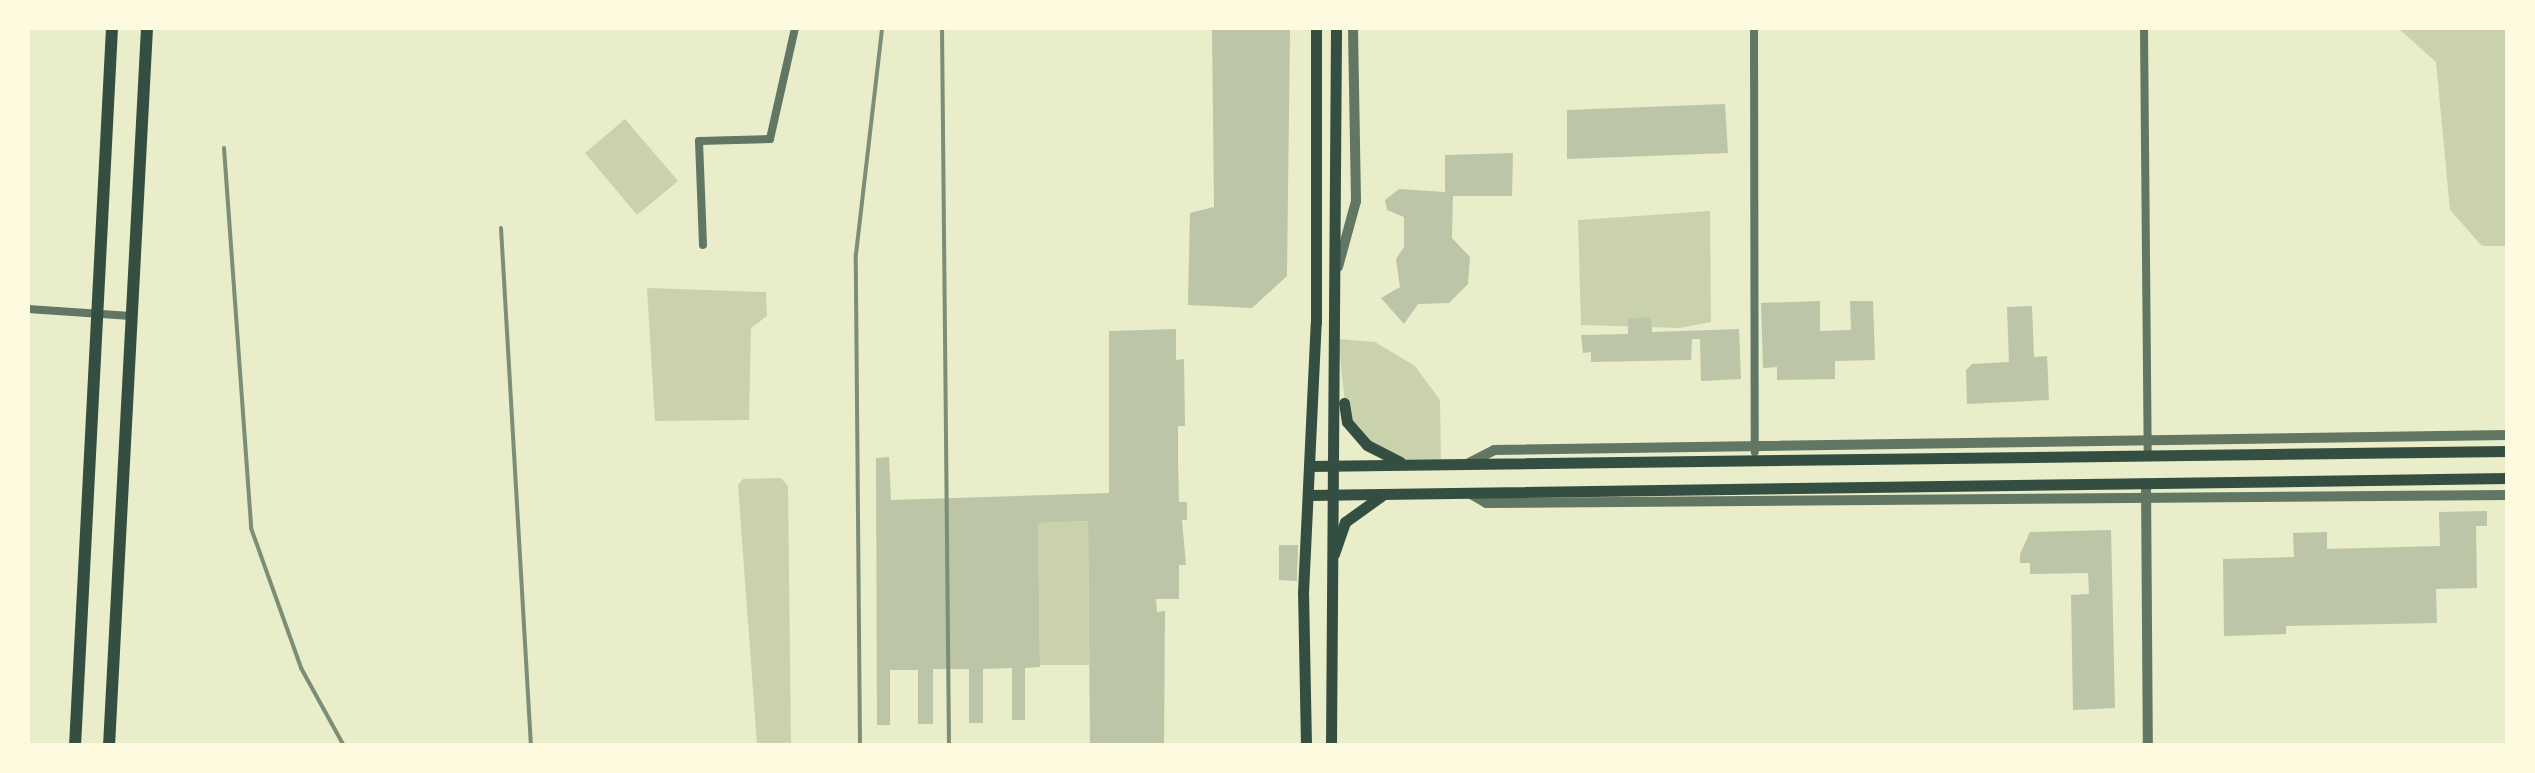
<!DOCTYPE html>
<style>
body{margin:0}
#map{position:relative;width:2535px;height:773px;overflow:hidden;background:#e9edc9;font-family:Arial,sans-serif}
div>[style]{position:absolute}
.green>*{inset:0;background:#cad2ad}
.building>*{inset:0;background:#bcc5a7}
.minor>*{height:8px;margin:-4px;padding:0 4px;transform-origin:4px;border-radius:4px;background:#617663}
.tertiary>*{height:10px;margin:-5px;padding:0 5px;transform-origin:5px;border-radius:5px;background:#617663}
.secondary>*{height:11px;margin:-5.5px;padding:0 5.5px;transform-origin:5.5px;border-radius:5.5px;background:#344e41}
.primary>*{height:12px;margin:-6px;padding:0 6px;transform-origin:6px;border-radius:6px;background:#344e41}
.rail>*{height:4px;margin:-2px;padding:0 2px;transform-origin:2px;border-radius:2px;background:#7c8e77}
span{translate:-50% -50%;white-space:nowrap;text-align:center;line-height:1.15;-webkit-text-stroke:8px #fefae0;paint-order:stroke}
.frame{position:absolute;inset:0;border:30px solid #fefae0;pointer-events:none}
</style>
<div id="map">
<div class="green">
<i style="clip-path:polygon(2369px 28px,2507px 28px,2507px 246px,2482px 246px,2450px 210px,2436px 62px,2400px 30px)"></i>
<i style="clip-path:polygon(625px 119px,678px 181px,637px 215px,585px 153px)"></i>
<i style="clip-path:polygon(1710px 211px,1711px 322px,1680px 328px,1581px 325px,1578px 220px)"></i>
<i style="clip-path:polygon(647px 288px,766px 292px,767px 316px,751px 328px,749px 420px,655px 421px)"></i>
<i style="clip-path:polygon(1338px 339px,1375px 342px,1415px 366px,1440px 400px,1441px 464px,1404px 464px,1367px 445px,1347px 422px)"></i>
<i style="clip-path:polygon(781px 478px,788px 486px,791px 745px,757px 745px,738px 485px,743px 479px)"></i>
<i style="clip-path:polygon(1088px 521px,1089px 665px,1040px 665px,1038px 523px)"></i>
</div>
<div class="building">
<i style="clip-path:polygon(1212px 28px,1290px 28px,1287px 276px,1252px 308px,1188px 305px,1190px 213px,1214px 207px)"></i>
<i style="clip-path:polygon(1725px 104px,1728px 153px,1567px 159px,1567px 110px)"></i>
<i style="clip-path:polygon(1513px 153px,1512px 196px,1453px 196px,1452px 238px,1470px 257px,1468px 284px,1449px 303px,1418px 304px,1404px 324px,1381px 298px,1400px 287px,1396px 259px,1404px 247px,1404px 217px,1387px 210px,1385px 200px,1399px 189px,1445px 192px,1445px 155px)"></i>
<i style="clip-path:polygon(1820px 301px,1820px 331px,1851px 330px,1850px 301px,1873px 301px,1875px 360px,1835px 361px,1835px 379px,1777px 380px,1777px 367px,1763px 368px,1761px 303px)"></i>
<i style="clip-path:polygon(2032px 306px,2034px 357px,2047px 356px,2049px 400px,1967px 404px,1966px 370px,1972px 364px,2009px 362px,2007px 307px)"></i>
<i style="clip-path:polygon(1651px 317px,1652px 332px,1739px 329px,1741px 379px,1701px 381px,1700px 339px,1692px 339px,1691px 360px,1591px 362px,1591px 352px,1583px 353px,1581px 335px,1628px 334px,1628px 319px)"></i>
<i style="clip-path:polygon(1176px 329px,1176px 360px,1184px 359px,1185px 426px,1178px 426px,1178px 462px,1179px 502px,1187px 502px,1187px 520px,1182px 520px,1186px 565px,1179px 565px,1179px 599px,1156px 599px,1157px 612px,1165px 611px,1164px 746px,1090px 746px,1088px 521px,1038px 523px,1040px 667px,1025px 668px,1025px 720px,1012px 720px,1012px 668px,983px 669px,983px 723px,969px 723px,969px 669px,933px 669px,933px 724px,918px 724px,918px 670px,890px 670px,890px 725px,877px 725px,876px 458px,889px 457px,891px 500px,1109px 493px,1109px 331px)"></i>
<i style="clip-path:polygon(2487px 511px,2487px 526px,2476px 526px,2477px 588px,2436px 589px,2437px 623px,2286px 626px,2286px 634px,2224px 636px,2223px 559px,2294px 557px,2293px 533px,2327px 532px,2327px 549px,2440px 546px,2439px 512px)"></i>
<i style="clip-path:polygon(2111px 530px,2115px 708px,2073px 710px,2071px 595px,2089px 594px,2088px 573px,2030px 574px,2030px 563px,2020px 563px,2020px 554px,2030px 532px)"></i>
<i style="clip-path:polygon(1279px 545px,1298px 545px,1297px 581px,1279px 580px)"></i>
</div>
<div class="minor">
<i style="left:1754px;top:28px;width:424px;rotate:89.9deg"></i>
<i style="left:2144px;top:28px;width:428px;rotate:89.5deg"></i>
<i style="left:703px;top:245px;width:104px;rotate:-92.2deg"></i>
<i style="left:699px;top:141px;width:71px;rotate:-1.6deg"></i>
<i style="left:770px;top:139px;width:114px;rotate:-77.3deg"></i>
<i style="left:28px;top:309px;width:103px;rotate:3.9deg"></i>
</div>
<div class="tertiary">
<i style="left:1338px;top:267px;width:68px;rotate:-74.7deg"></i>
<i style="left:1356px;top:201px;width:173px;rotate:-91deg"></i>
<i style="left:1469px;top:463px;width:28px;rotate:-27deg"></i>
<i style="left:1494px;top:450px;width:1014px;rotate:-0.85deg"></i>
<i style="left:2146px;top:483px;width:263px;rotate:89.6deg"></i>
<i style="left:1469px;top:493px;width:20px;rotate:30deg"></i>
<i style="left:1486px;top:503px;width:1022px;rotate:-0.45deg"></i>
</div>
<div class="secondary">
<i style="left:1344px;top:403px;width:19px;rotate:81deg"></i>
<i style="left:1347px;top:422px;width:30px;rotate:49deg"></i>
<i style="left:1367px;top:445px;width:37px;rotate:27deg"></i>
<i style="left:1309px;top:466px;width:1199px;rotate:-0.72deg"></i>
<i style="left:1308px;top:495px;width:1200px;rotate:-0.81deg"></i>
<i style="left:1334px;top:554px;width:34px;rotate:-71deg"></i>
<i style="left:1345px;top:522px;width:48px;rotate:-35.7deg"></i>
<i style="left:1306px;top:746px;width:153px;rotate:-91.1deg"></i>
<i style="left:1303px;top:593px;width:271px;rotate:-87.3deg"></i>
<i style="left:1316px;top:322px;width:294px;rotate:-90deg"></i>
<i style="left:1331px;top:746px;width:718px;rotate:-89.6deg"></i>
</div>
<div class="primary">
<i style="left:75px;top:746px;width:719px;rotate:-87.05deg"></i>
<i style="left:109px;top:746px;width:719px;rotate:-86.97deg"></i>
</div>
<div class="rail">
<i style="left:942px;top:28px;width:718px;rotate:89.44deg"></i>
<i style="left:224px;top:148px;width:381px;rotate:85.9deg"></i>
<i style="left:251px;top:528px;width:149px;rotate:70.3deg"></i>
<i style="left:301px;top:668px;width:89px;rotate:61.1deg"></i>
<i style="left:501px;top:228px;width:519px;rotate:86.69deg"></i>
<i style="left:860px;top:746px;width:492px;rotate:-90.5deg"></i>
<i style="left:856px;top:254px;width:227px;rotate:-83.4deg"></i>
</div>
<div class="frame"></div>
</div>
